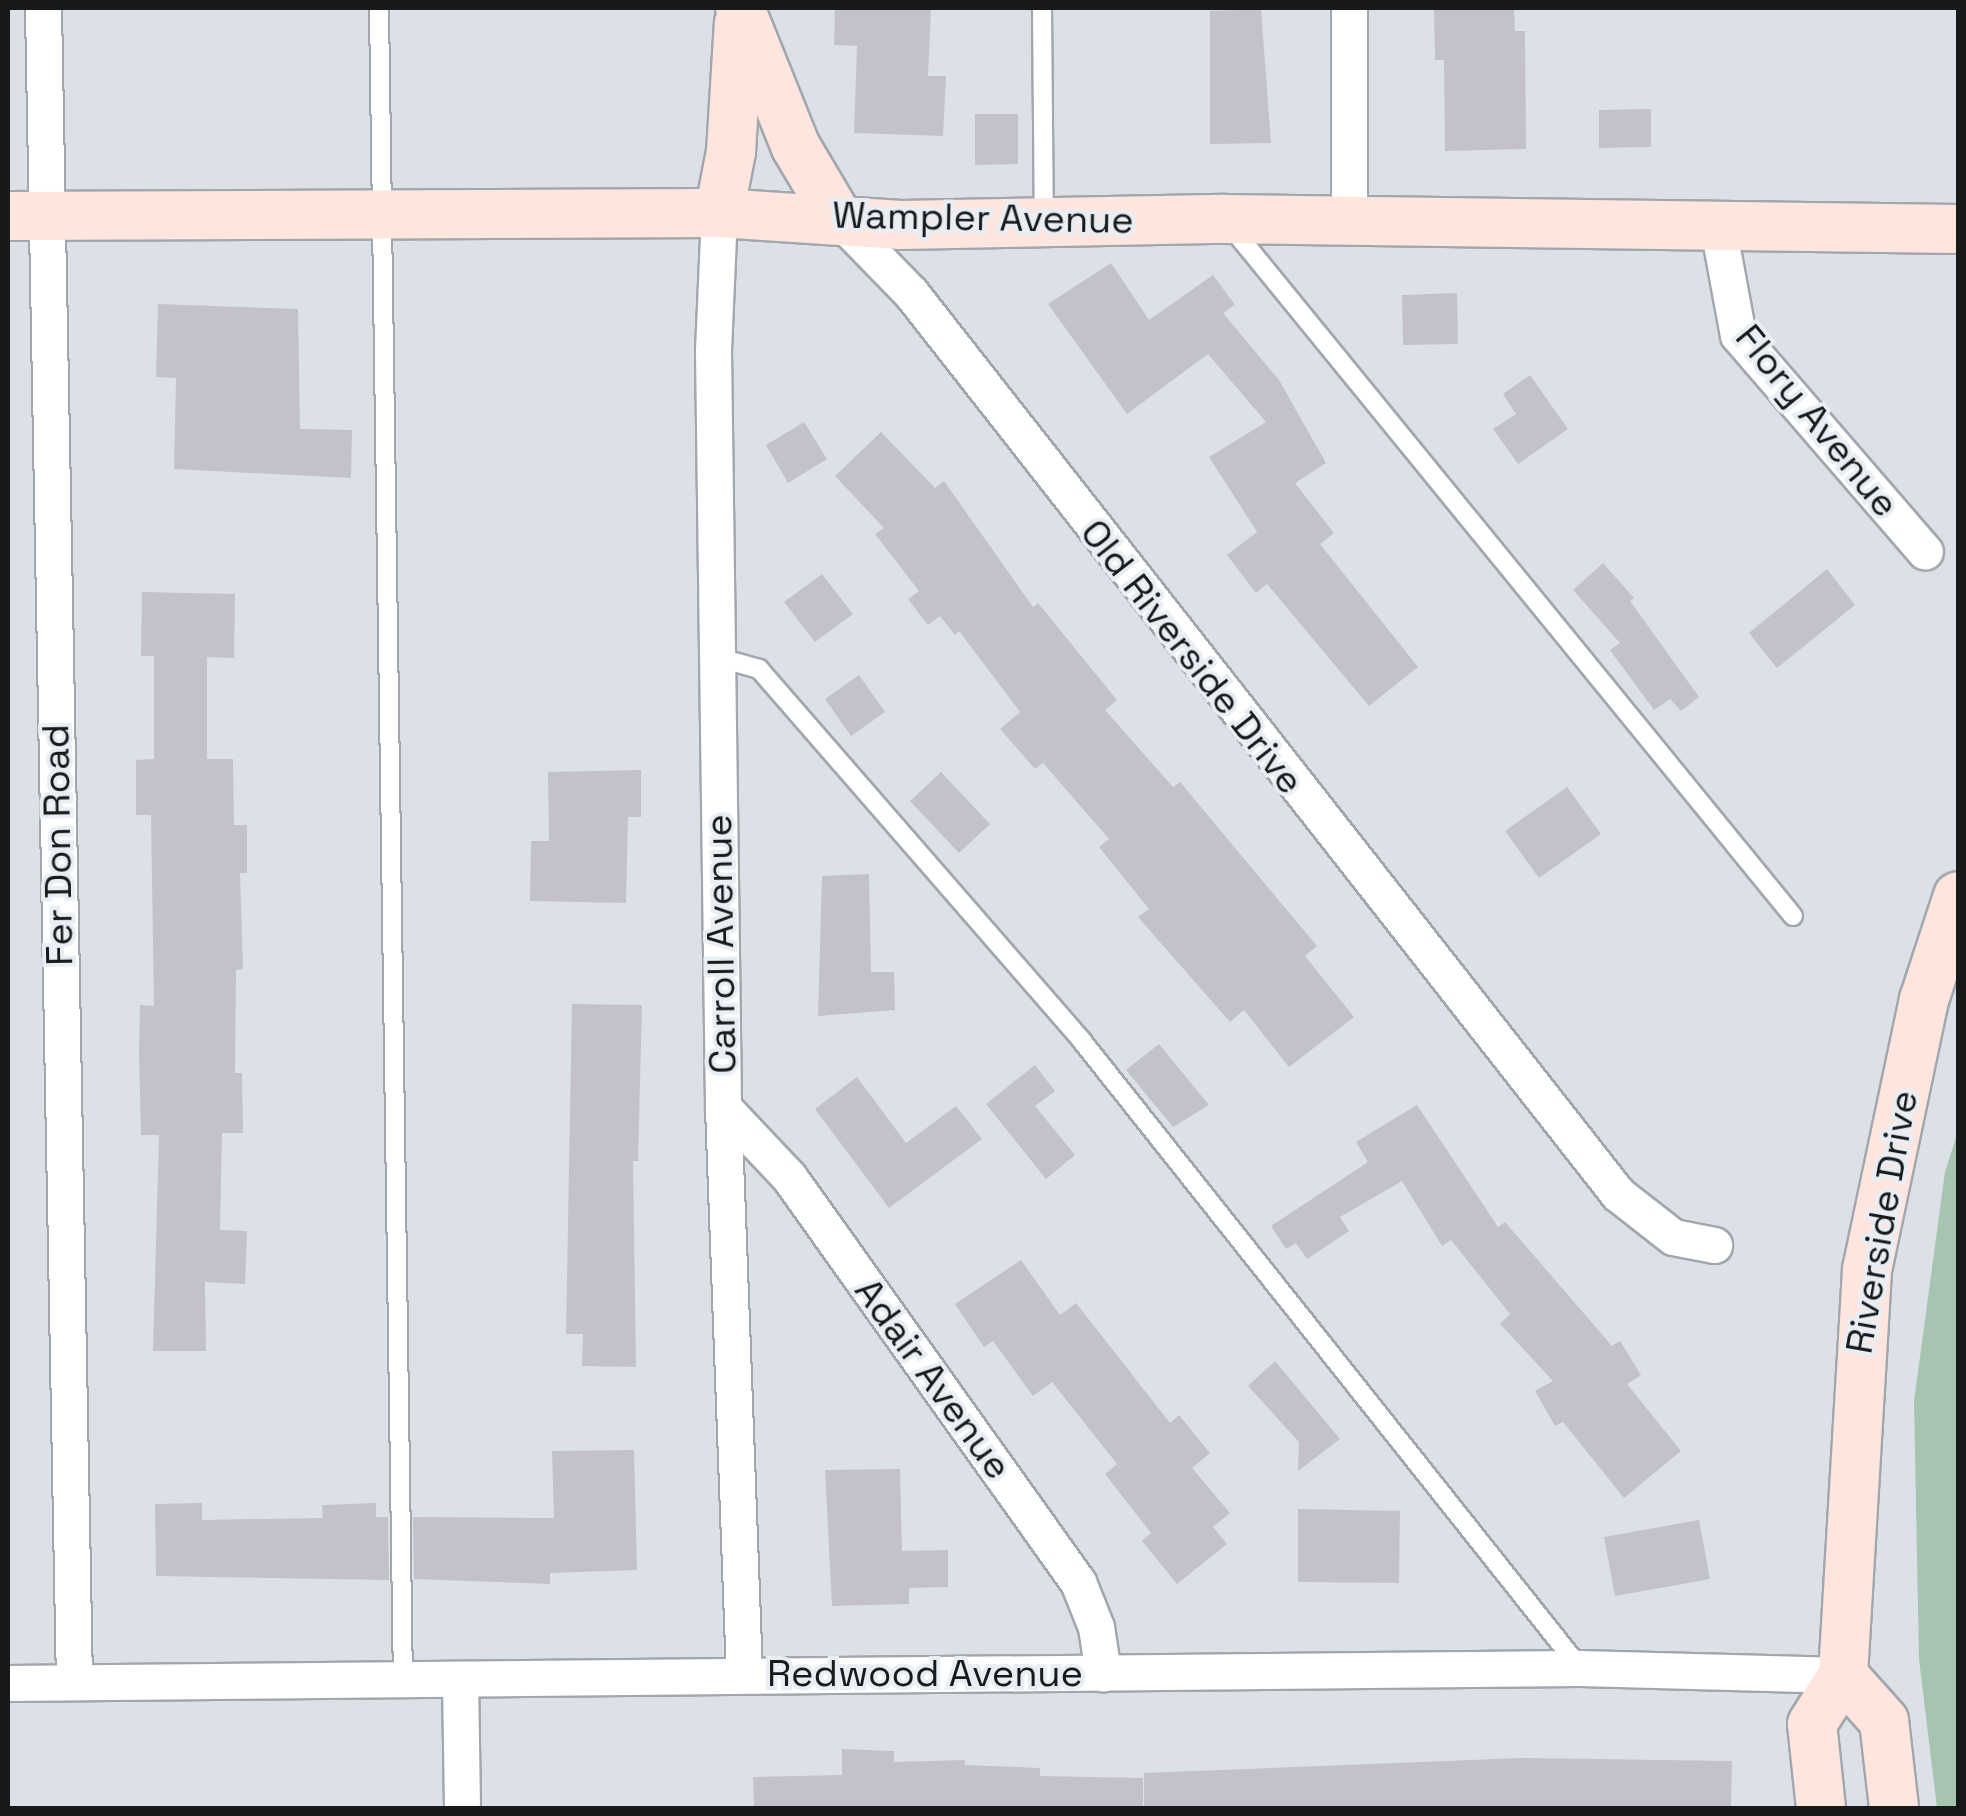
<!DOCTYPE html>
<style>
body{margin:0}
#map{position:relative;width:1966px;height:1816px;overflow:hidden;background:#dce1e8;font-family:"Space Grotesk",sans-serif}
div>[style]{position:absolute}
.green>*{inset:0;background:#a6c4af}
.building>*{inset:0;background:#c3c2ca}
.roads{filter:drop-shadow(2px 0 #a2a7ae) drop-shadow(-2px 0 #a2a7ae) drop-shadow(0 2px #a2a7ae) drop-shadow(0 -2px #a2a7ae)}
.lane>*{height:18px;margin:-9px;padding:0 9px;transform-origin:9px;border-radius:9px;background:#fff}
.street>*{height:35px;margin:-17.5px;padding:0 17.5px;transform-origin:17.5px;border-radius:17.5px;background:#fff}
.secondary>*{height:48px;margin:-24px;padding:0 24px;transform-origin:24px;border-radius:24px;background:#fee6de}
span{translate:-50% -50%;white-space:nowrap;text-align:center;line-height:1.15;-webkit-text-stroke:8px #e9eef5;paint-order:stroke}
.street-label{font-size:38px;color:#17191b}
.frame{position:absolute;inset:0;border:10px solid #17191b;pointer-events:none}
</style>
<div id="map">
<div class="green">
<i style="clip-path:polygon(1958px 1131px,1958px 1808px,1937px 1808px,1919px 1659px,1914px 1401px,1945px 1172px)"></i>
</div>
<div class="building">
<i style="clip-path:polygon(835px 8px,931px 8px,928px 76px,946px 76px,943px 136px,854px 133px,857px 46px,834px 45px)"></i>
<i style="clip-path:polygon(1434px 8px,1514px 8px,1515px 31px,1525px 31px,1526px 149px,1445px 151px,1444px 60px,1435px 60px)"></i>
<i style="clip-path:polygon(1261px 9px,1271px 143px,1210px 144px,1210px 11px)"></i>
<i style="clip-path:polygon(1651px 109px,1651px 147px,1599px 148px,1599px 110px)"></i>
<i style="clip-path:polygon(975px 114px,1018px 114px,1018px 164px,975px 165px)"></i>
<i style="clip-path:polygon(1111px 263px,1149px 320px,1213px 275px,1235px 305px,1223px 313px,1279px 380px,1326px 463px,1295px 483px,1334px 533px,1320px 544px,1418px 667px,1369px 706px,1267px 584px,1256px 593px,1227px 555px,1257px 532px,1209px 457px,1266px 422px,1208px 354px,1127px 414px,1048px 304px)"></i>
<i style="clip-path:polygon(1457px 293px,1458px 344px,1403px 345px,1402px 295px)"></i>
<i style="clip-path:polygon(158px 304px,298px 309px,300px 429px,352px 430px,351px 478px,174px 469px,176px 378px,156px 377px)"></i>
<i style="clip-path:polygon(1530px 375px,1568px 429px,1518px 464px,1493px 429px,1516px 414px,1503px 394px)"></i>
<i style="clip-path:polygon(804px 422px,827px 459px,788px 483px,766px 445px)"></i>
<i style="clip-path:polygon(881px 432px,935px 488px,944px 481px,1033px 607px,1038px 603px,1117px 700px,1105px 710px,1173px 787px,1180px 782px,1317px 946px,1305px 956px,1354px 1017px,1289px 1067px,1244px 1010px,1230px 1022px,1138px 917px,1149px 909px,1099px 847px,1109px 839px,1043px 763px,1035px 769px,1000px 729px,1020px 712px,959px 631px,955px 635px,940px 616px,928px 625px,908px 599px,919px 591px,875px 534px,884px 528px,835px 476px)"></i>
<i style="clip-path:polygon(1603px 563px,1634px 598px,1630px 601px,1699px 697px,1681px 711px,1670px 699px,1654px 710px,1610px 650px,1620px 643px,1573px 590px)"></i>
<i style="clip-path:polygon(1827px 569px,1855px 605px,1777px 668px,1749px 633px)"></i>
<i style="clip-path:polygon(822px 574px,853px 614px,815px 642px,784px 602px)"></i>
<i style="clip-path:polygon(142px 592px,235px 594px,234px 658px,207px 657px,207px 759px,233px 759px,234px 825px,247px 825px,247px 873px,240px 873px,243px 969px,236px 970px,235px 1073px,242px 1073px,243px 1133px,222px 1133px,220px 1230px,247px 1231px,245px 1284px,205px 1282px,206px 1351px,153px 1351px,159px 1135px,141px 1135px,139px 1053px,140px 1005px,154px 1006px,151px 815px,136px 815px,136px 760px,154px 759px,154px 656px,141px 656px)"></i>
<i style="clip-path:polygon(859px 675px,885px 712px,851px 736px,825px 699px)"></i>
<i style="clip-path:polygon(641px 770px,641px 817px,628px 817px,626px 903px,530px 901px,531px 841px,549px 841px,548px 772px)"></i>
<i style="clip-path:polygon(941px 772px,990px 824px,959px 853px,910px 801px)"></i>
<i style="clip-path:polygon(1567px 787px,1601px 834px,1539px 878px,1505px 831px)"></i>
<i style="clip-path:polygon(869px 874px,871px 972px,894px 972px,895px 1010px,818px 1016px,822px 876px)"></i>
<i style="clip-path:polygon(572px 1004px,642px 1005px,638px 1161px,633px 1161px,636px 1367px,582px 1366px,583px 1334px,566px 1334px)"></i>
<i style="clip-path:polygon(1159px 1044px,1209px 1105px,1173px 1127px,1126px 1070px)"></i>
<i style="clip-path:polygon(1035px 1065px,1055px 1091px,1035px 1106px,1075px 1155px,1046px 1179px,986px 1104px)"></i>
<i style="clip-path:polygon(857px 1077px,906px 1143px,956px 1106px,982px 1139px,889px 1208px,815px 1109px)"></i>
<i style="clip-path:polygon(1417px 1105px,1498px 1227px,1505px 1222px,1612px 1346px,1620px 1341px,1641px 1375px,1627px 1384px,1681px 1451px,1624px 1498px,1563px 1422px,1555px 1426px,1535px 1391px,1553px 1381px,1500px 1324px,1510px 1314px,1451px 1240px,1442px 1246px,1402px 1181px,1340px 1217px,1349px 1231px,1307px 1259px,1296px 1243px,1286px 1249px,1271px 1226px,1368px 1162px,1356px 1142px)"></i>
<i style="clip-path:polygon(1021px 1260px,1060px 1315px,1076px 1303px,1170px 1423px,1179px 1415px,1210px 1453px,1192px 1468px,1230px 1513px,1213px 1527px,1227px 1544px,1177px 1584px,1142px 1541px,1151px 1533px,1105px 1474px,1117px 1464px,1052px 1382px,1033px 1396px,993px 1341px,984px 1347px,955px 1304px)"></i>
<i style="clip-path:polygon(1275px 1361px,1340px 1439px,1298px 1471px,1299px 1442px,1248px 1386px)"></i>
<i style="clip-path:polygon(634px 1450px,637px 1570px,550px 1573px,550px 1584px,414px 1579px,413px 1517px,554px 1518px,552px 1451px)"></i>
<i style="clip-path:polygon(900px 1469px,902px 1551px,948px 1550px,948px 1587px,909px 1588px,909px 1604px,832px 1606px,825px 1470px)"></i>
<i style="clip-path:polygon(202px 1503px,202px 1520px,323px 1518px,322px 1505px,376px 1503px,376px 1517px,388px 1517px,389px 1580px,156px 1576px,155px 1504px)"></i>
<i style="clip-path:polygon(1298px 1509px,1400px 1511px,1399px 1583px,1298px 1582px)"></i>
<i style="clip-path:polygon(1699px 1520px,1710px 1579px,1615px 1596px,1604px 1537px)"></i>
<i style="clip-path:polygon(842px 1749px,894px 1751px,894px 1762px,965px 1760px,965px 1765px,1040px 1768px,1040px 1776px,1143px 1778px,1143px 1808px,754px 1808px,753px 1777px,842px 1775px)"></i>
<i style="clip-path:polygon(1521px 1758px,1732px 1761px,1731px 1808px,1144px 1808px,1144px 1773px)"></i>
</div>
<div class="roads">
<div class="lane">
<i style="left:379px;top:8px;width:1672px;rotate:89.18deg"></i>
<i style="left:1042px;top:8px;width:213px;rotate:89.5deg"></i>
<i style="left:1231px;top:227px;width:889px;rotate:50.8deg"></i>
<i style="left:717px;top:657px;width:44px;rotate:15.9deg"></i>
<i style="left:759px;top:669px;width:493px;rotate:49deg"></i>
<i style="left:1082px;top:1041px;width:801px;rotate:51.54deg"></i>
</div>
<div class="street">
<i style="left:43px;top:8px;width:1674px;rotate:88.94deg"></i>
<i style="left:719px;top:213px;width:137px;rotate:92.5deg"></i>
<i style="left:713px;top:350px;width:757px;rotate:89.24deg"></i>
<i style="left:723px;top:1107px;width:568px;rotate:87.88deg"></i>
<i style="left:838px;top:218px;width:105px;rotate:45.8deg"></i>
<i style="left:911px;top:293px;width:1145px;rotate:51.88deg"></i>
<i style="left:1618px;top:1194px;width:70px;rotate:38deg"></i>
<i style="left:1673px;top:1237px;width:42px;rotate:11deg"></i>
<i style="left:1349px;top:220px;width:212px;rotate:-90deg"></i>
<i style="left:1717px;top:222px;width:115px;rotate:79.5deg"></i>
<i style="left:1738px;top:335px;width:286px;rotate:49.2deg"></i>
<i style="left:723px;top:1107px;width:96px;rotate:46.7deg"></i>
<i style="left:789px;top:1177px;width:498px;rotate:54.5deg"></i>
<i style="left:1078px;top:1582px;width:48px;rotate:68.2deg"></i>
<i style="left:1096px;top:1627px;width:47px;rotate:81.3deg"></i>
<i style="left:460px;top:1679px;width:129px;rotate:89.1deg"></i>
<i style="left:8px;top:1683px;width:1572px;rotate:-0.55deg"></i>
<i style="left:1580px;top:1668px;width:263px;rotate:1.5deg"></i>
</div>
<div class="secondary">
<i style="left:740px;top:8px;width:150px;rotate:68.1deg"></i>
<i style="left:796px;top:147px;width:82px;rotate:59.4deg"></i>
<i style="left:719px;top:213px;width:62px;rotate:-78.9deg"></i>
<i style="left:731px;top:152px;width:129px;rotate:-86.5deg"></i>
<i style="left:8px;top:216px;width:711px;rotate:-0.24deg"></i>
<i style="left:719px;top:213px;width:182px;rotate:3.8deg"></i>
<i style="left:901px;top:225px;width:324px;rotate:-1.1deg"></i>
<i style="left:1225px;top:219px;width:733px;rotate:0.78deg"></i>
<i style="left:1843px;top:1675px;width:62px;rotate:48.3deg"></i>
<i style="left:1884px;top:1721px;width:88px;rotate:83.4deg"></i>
<i style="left:1821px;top:1808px;width:84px;rotate:-96.1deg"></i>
<i style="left:1812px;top:1724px;width:58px;rotate:-57.7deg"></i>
<i style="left:1843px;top:1675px;width:406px;rotate:-86.6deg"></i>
<i style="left:1867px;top:1270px;width:276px;rotate:-78.1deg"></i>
<i style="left:1924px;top:1000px;width:109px;rotate:-71.9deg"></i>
</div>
</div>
<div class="street-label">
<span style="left:983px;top:218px;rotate:1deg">Wampler Avenue</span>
<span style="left:1817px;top:421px;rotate:51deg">Flory Avenue</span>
<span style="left:1192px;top:657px;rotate:52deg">Old Riverside Drive</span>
<span style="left:58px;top:845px;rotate:-91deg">Fer Don Road</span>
<span style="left:721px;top:944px;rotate:-91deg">Carroll Avenue</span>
<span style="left:1882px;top:1222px;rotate:-80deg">Riverside Drive</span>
<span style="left:933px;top:1379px;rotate:54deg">Adair Avenue</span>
<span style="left:925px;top:1674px">Redwood Avenue</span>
</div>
<div class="frame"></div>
</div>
